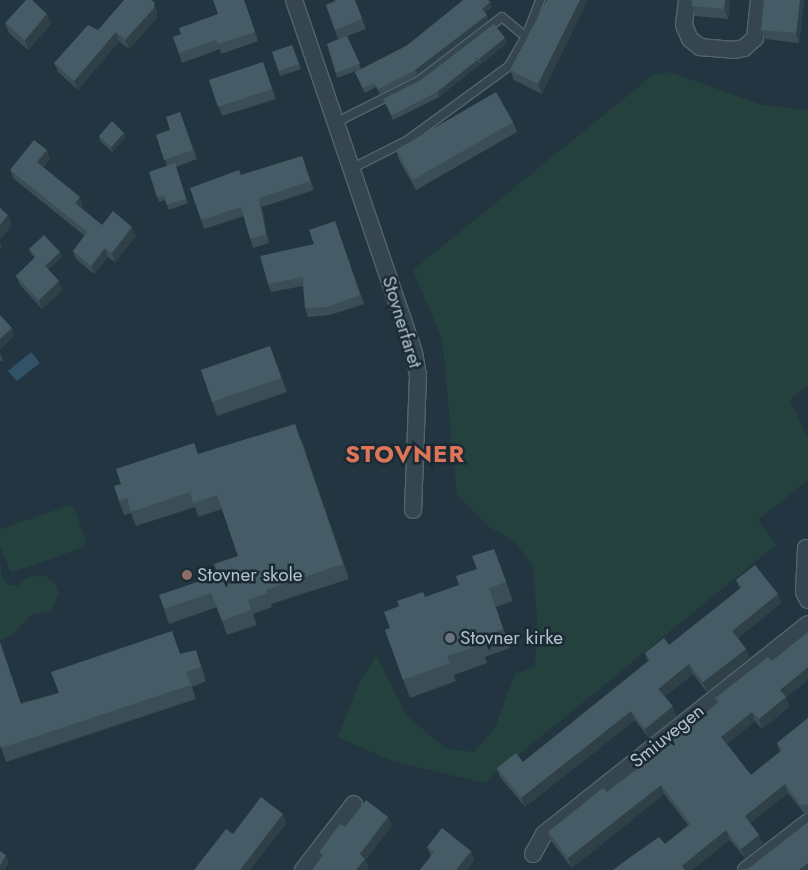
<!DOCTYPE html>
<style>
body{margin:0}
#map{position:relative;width:808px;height:870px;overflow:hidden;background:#223540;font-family:Jost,sans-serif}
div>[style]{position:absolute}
.green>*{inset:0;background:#24413e}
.water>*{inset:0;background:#325367}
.roads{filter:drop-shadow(1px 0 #54646e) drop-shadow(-1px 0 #54646e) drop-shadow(0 1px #54646e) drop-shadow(0 -1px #54646e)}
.service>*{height:8px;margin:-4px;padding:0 4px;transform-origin:4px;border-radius:4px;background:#364650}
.minor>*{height:16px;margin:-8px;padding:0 8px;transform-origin:8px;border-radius:8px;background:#364650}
.wall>*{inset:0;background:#3b4e58}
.shaded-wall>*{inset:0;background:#304047}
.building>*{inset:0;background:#455b66}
.dots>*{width:14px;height:14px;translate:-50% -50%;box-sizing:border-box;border:2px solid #1b2b35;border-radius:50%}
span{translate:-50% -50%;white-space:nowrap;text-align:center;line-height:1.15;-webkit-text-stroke:5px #1b2b35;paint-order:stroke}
.street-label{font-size:19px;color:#b2c1cb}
.poi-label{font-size:19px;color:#b2c1cb}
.left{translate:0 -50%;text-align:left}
.district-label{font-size:24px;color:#df7558;font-weight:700;letter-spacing:1px}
</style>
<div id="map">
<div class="green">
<i style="clip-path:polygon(670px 72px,763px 105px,808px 110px,808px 385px,790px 400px,808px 438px,808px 480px,758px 520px,776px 545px,484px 783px,392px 761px,338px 737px,358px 685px,376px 655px,407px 716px,445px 748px,473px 752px,494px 730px,515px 674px,535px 667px,537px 614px,532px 565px,516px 543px,488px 526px,457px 495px,442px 339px,413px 270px,653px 75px)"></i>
<i style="clip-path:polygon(70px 505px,74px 507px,86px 542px,84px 547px,13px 572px,9px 570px,0 544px,0 529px)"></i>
<i style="clip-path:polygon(0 559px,2px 578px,9px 585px,17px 586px,29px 577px,44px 575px,56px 584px,59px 593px,51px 611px,32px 615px,11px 636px,0 640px)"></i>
</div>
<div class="water">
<i style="clip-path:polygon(31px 352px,40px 363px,17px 381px,8px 371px)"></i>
</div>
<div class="roads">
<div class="service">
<i style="left:335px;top:123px;width:95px;rotate:-26.8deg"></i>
<i style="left:420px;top:80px;width:103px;rotate:-37.5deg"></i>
<i style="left:502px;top:17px;width:31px;rotate:40deg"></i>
<i style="left:351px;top:169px;width:64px;rotate:-27deg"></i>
<i style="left:408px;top:140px;width:125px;rotate:-36.2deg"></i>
<i style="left:509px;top:66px;width:34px;rotate:-60deg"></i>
<i style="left:526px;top:37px;width:40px;rotate:-69deg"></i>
</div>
<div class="minor">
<i style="left:294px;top:0;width:373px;rotate:71.2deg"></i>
<i style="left:414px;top:353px;width:22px;rotate:80deg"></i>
<i style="left:418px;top:375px;width:135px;rotate:92.1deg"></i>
<i style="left:687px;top:0;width:25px;rotate:97deg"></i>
<i style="left:684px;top:25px;width:15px;rotate:67deg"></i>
<i style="left:690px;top:39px;width:13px;rotate:39deg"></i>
<i style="left:700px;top:47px;width:33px;rotate:5deg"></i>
<i style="left:733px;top:50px;width:11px;rotate:-10deg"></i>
<i style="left:744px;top:48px;width:15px;rotate:-42deg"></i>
<i style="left:755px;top:38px;width:38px;rotate:-84deg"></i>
<i style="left:806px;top:548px;width:44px;rotate:92.6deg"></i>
<i style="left:804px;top:592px;width:9px;rotate:63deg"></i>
<i style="left:533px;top:854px;width:23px;rotate:-61deg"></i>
<i style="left:544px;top:834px;width:337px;rotate:-38.5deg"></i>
<i style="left:303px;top:870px;width:83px;rotate:-52.3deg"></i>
<i style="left:746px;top:870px;width:78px;rotate:-37.7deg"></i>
</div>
</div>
<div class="wall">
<i style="clip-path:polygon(244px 0,258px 41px,221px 54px,220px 49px,182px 63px,173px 37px,181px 34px)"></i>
<i style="clip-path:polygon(334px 0,355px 0,366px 29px,347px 36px,361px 69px,490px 2px,492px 7px,485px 12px,487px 15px,489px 20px,417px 75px,380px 94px,376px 87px,365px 93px,357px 77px,355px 72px,356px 71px,337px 78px,327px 44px,338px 39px,326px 5px,335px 1px)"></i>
<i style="clip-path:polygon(547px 0,542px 94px,514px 80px,510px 70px)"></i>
<i style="clip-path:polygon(692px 0,730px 0,728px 19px,695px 16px,692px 6px)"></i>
<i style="clip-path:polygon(804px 0,799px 43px,765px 39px,761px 30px)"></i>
<i style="clip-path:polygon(154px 2px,157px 12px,157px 18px,129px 49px,119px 41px,78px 90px,58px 72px,54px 63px,98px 30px)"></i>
<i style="clip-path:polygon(5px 23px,51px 24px,28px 50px,9px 33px)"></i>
<i style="clip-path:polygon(507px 43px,481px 64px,478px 62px,479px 65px,439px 97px,393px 120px,383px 99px)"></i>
<i style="clip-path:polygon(292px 45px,301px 69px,280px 76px,272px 52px)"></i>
<i style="clip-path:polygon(263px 62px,276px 99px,222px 116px,209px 80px)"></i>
<i style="clip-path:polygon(180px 112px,197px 159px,176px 167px,188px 203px,169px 210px,165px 200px,159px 202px,149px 172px,167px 166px,156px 135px,170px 130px)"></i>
<i style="clip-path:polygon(513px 122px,517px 132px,416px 190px,399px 160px,396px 150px)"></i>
<i style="clip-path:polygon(99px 136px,126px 137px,112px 152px,100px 141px)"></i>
<i style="clip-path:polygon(302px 156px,314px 190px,262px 207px,269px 243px,253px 248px,244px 216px,204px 229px,201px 220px,241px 175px)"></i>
<i style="clip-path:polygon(50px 159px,43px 167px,83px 205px,81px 208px,102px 225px,136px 236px,115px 262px,108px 257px,94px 274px,76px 259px,73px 251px,85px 236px,14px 179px,10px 170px)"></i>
<i style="clip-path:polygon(335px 221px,364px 304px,330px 315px,308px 317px,305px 308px,303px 286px,271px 292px,268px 284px,314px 244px)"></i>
<i style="clip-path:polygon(29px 249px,62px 257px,48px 269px,63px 290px,42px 309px,20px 285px,16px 276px,35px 258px,31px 254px)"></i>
<i style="clip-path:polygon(270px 346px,287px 392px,217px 416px,201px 370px)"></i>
<i style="clip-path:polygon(0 353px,3px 361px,0 361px)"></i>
<i style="clip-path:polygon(301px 439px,349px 579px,271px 604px,272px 607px,253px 614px,257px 625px,227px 635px,217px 607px,169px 624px,164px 609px,218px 575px,238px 556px,222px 509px,198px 517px,195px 507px,136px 526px,131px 513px,124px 515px,119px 501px,198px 454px)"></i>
<i style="clip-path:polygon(494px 549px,513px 601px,496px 607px,510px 648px,485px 657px,487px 663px,454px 675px,456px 681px,410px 698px,385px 630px,390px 628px,425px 597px,459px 585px,477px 569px)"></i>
<i style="clip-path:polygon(736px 580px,781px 603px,738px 638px,746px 649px,749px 658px,707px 692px,693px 674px,665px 696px,676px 716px,649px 738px,635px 720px,525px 807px,500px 777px,497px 768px,523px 762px,648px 661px,645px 653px,669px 645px,740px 589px)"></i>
<i style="clip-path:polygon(808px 632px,808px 680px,786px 697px,789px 707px,762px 729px,755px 721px,727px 744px,751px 775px,780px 752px,777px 743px,808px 718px,808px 814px,804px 813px,788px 793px,750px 823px,759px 835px,763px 844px,745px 858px,730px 840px,665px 844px,688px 825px,664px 794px,572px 868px,551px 841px,548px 832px,607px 792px,642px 765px,639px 759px,691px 725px,717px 703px,715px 698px,772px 661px)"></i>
<i style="clip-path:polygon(180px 654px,201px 664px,206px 681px,192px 687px,196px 699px,6px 762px,0 745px,21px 703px,59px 693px)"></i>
<i style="clip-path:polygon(427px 847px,471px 851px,474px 860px,467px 870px,420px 870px,431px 856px)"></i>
</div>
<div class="shaded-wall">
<i style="clip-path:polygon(580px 0,588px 0,542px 94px,538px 84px)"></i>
<i style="clip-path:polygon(725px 0,730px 0,728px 19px,724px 9px)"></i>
<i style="clip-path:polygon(800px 0,804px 0,799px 43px,796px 33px)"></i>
<i style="clip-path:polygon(154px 2px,157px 12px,157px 18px,129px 49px,125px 40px)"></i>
<i style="clip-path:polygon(490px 2px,492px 7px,484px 14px,482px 9px)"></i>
<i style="clip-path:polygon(47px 14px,51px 24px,28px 50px,25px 40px)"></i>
<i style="clip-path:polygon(487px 15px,489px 20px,417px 75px,415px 70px)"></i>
<i style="clip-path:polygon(116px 32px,119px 41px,78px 90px,74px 81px)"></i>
<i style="clip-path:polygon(505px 38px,507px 43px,481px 64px,479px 59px)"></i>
<i style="clip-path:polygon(477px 60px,479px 65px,439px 97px,437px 92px)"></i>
<i style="clip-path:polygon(124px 133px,126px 137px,112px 152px,111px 147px)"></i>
<i style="clip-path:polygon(47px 150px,50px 159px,40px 171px,37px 162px)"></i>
<i style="clip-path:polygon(80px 197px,83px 205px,78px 212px,75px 203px)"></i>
<i style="clip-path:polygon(259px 198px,262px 207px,269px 243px,266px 234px)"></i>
<i style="clip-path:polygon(8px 215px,12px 225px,0 240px,0 225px)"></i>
<i style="clip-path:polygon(132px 227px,136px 236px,115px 262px,112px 253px)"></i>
<i style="clip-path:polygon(0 241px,2px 247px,0 250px)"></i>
<i style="clip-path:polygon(105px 248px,108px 257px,94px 274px,91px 266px)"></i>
<i style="clip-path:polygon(60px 252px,62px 257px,47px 271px,45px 266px)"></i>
<i style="clip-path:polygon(59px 281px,63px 290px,42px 309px,39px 300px)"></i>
<i style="clip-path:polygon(12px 328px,15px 335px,0 350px,0 339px)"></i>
<i style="clip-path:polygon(778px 594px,781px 603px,735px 640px,732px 631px)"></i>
<i style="clip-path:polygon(746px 649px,749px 658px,707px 692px,703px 682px)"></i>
<i style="clip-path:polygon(196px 650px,201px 664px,206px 681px,201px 667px)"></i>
<i style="clip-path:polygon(689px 664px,693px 674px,662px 698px,658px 689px)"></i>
<i style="clip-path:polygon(808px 667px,808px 680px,786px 697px,789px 707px,762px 729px,759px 719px,780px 690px)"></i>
<i style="clip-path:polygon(673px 706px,676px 716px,649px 738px,645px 729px)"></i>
<i style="clip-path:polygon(631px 711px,635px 720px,525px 807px,521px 798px)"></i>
<i style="clip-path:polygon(752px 712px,755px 721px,725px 746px,721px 737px)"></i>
<i style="clip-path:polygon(785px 784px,788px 793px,748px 825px,745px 816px)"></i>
<i style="clip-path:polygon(661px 785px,664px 794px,572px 868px,568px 858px)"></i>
<i style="clip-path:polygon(283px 814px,287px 823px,250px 870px,240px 870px)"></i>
<i style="clip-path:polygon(388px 817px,392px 826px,366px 860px,369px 868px,368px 870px,356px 870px,360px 854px)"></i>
<i style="clip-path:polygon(726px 830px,730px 840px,692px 870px,683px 870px,682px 866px)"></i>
<i style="clip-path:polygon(759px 835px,763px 844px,745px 858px,741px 849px)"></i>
<i style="clip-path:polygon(471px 851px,474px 860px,467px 870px,456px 870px)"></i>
<i style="clip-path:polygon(6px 855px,9px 863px,5px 870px,0 870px,0 866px)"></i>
<i style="clip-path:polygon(808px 863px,808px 870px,799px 870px)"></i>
</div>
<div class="building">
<i style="clip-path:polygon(26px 0,32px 0,47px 14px,25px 40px,5px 23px)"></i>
<i style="clip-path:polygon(124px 0,151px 0,154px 2px,154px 8px,125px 40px,116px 32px,74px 81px,54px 63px,88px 25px,98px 30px)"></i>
<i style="clip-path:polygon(213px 0,244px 0,255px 32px,218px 44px,216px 40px,179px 53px,173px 37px,181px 34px,179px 28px,218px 14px)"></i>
<i style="clip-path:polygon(335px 0,355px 0,362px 19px,335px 30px,326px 5px,336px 1px)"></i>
<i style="clip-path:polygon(463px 0,488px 0,490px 2px,482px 9px,487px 15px,415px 70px,378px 89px,374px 83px,363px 88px,355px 72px,405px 47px)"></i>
<i style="clip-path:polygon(547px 0,580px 0,538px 84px,510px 70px)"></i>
<i style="clip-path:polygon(692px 0,725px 0,724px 9px,692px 6px)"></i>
<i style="clip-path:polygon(764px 0,800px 0,796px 33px,761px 30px)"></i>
<i style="clip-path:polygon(494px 24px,505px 38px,479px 59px,475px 57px,477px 60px,437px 92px,392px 115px,383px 99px,421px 80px)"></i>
<i style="clip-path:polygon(347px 36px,360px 64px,336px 73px,327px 44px)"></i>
<i style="clip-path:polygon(292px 45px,299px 64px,279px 71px,272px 52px)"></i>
<i style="clip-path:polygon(263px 62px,272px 89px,218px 107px,209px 80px)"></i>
<i style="clip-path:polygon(496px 92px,513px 122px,413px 180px,396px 150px)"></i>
<i style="clip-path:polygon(180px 112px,193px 150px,164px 160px,156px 135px,170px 130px,166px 117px)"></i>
<i style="clip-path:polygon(112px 121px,124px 133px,111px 147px,99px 136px)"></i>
<i style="clip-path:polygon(34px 140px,47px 150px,37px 162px,80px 197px,75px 203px,102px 225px,113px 211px,132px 227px,112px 253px,105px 248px,91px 266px,73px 251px,87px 232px,10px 170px)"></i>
<i style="clip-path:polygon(302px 156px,310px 181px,259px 198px,266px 234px,250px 239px,241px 207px,201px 220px,190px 188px,239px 170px,241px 175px)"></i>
<i style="clip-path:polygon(175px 163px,186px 199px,167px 205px,164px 195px,157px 197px,149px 172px)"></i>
<i style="clip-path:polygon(0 208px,8px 215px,0 225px)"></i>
<i style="clip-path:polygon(335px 221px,360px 295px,327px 307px,305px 308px,303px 277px,268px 284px,260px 256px,314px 244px,309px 230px)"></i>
<i style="clip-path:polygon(44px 235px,60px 252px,45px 266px,29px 249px)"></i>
<i style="clip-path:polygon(36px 256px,59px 281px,39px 300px,16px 276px)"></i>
<i style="clip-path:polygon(0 315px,12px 328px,0 339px)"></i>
<i style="clip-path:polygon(270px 346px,281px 378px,212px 402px,201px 370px)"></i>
<i style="clip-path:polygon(295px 424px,343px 564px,266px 590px,267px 593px,248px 600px,251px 610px,222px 621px,211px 593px,164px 609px,159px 595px,218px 575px,214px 564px,238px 556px,217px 495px,193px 503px,190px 492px,131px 512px,127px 498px,119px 501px,114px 486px,121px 484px,116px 469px,194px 443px,198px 454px)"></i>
<i style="clip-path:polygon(494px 549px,506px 582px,489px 588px,503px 629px,478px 638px,480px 645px,447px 656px,450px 663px,403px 680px,385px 630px,390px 628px,384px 612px,399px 606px,397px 601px,423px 592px,425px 597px,459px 585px,456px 576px,477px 569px,472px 556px)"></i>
<i style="clip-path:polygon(755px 565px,778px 594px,732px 631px,746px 649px,703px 682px,689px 664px,658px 689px,673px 706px,645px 729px,631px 711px,521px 798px,497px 768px,516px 753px,523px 762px,650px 660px,645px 653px,664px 638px,669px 645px,742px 587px,736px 580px)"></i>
<i style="clip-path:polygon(172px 631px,180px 654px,196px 650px,201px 667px,186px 672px,191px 685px,1px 748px,0 745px,0 642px,21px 704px,59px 693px,51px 672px)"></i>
<i style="clip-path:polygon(808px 632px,808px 667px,780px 690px,786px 697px,759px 719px,752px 712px,721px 737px,751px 775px,782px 750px,777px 743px,808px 718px,808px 805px,800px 804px,785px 784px,745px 816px,759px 835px,741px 849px,726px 830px,682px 866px,685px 870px,613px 870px,629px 858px,659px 837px,665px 844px,691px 824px,661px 785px,568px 858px,548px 832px,603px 788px,607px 792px,644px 764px,639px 759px,687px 721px,691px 725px,719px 702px,715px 698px,768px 657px,772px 661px)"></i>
<i style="clip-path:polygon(261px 797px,283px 814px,240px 870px,194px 870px,226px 829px,233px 834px)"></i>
<i style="clip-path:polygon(366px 800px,388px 817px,360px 854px,365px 859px,356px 870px,312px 870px,323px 855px,319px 852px,340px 824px,345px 827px)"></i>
<i style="clip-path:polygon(808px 822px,808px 863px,799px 870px,740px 870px,749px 868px)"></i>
<i style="clip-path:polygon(442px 828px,471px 851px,456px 870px,420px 870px,434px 852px,427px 847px)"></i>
<i style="clip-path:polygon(0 851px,6px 855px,0 866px)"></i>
</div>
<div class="dots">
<i style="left:187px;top:575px;background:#8d6e63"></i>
<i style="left:450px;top:638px;background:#6b7280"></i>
</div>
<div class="street-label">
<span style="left:402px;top:322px;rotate:73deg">Stovnerfaret</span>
<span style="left:667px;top:736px;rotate:-39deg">Smiuvegen</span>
</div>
<div class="poi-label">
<span class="left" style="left:197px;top:575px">Stovner skole</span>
<span class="left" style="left:460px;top:638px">Stovner kirke</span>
</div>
<div class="district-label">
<span style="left:405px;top:454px">STOVNER</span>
</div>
</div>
